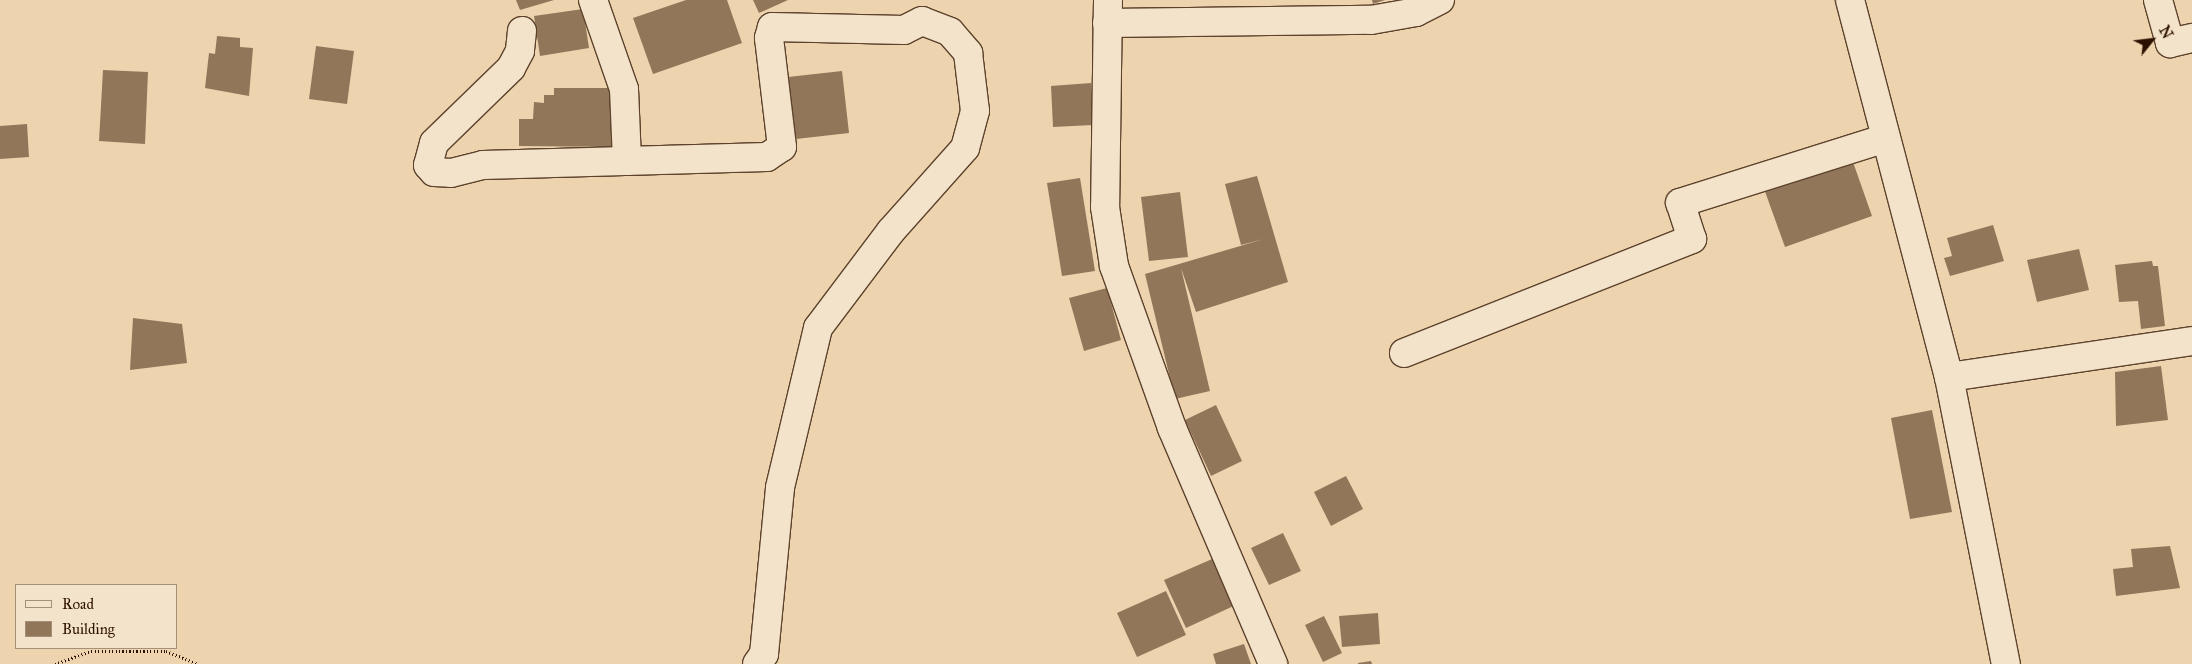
<!DOCTYPE html>
<style>
body{margin:0}
#map{position:relative;width:2192px;height:664px;overflow:hidden;background:#edd4ae;font-family:"IM FELL Great Primer",serif}
div>[style]{position:absolute}
.building>*{inset:0;background:#91765a}
.path>*{height:3px;margin-top:-1.5px;transform-origin:0;background:repeating-linear-gradient(90deg,#2d1100 0 1px,transparent 0 3.5px)}
.roads{filter:drop-shadow(1px 0 #5d422c) drop-shadow(-1px 0 #5d422c) drop-shadow(0 1px #5d422c) drop-shadow(0 -1px #5d422c)}
.minor>*{height:28px;margin:-14px;padding:0 14px;transform-origin:14px;border-radius:14px;background:#f3e3ca}
.tertiary>*{height:28px;margin:-14px;padding:0 14px;transform-origin:14px;border-radius:14px;background:#f3e3ca}
span{translate:-50% -50%;white-space:nowrap;text-align:center;line-height:1.15;-webkit-text-stroke:4px #f3e3ca;paint-order:stroke}
.legend{position:absolute;left:15px;top:584px;width:162px;height:65px;box-sizing:border-box;background:#f3e3ca;border:1px solid #a48f79;margin:0;padding:6px 9px;list-style:none;font-size:15px;color:#2d1100}
.legend li{display:flex;align-items:center;gap:10px;height:25px}
.legend b{width:25px;border:1px solid #a48f79}
.north{position:absolute;left:2127px;top:15px;width:50px;height:50px;-webkit-text-stroke:4px #f3e3ca;paint-order:stroke;rotate:61deg;font-size:14px;font-weight:700;line-height:20px;text-align:center;color:#2d1100}
.north::after{content:'';display:block;margin:auto;width:18px;height:22px;background:#2d1100;clip-path:polygon(50% 0,100% 100%,50% 72%,0 100%)}
</style>
<div id="map">
<div class="building">
<i style="clip-path:polygon(516px 0,554px 0,520px 10px)"></i>
<i style="clip-path:polygon(686px 0,727px 0,742px 43px,653px 74px,633px 18px)"></i>
<i style="clip-path:polygon(753px 0,788px 0,759px 13px)"></i>
<i style="clip-path:polygon(1372px 0,1385px 0,1373px 4px)"></i>
<i style="clip-path:polygon(583px 9px,589px 48px,540px 56px,534px 16px)"></i>
<i style="clip-path:polygon(217px 36px,240px 38px,240px 47px,253px 48px,249px 96px,205px 88px,209px 53px,215px 54px)"></i>
<i style="clip-path:polygon(316px 46px,354px 51px,347px 104px,309px 99px)"></i>
<i style="clip-path:polygon(103px 70px,148px 72px,145px 144px,99px 141px)"></i>
<i style="clip-path:polygon(842px 71px,849px 133px,796px 139px,788px 77px)"></i>
<i style="clip-path:polygon(1091px 83px,1093px 125px,1053px 127px,1051px 86px)"></i>
<i style="clip-path:polygon(554px 88px,613px 88px,613px 147px,519px 146px,519px 119px,533px 119px,534px 102px,544px 103px,544px 95px,554px 95px)"></i>
<i style="clip-path:polygon(27px 124px,29px 157px,0 159px,0 126px)"></i>
<i style="clip-path:polygon(1853px 162px,1872px 216px,1785px 247px,1763px 186px,1784px 179px,1787px 185px)"></i>
<i style="clip-path:polygon(1257px 176px,1288px 282px,1196px 312px,1181px 268px,1210px 391px,1175px 399px,1145px 274px,1264px 239px,1241px 245px,1225px 184px)"></i>
<i style="clip-path:polygon(1080px 178px,1095px 271px,1062px 276px,1047px 183px)"></i>
<i style="clip-path:polygon(1180px 192px,1188px 257px,1149px 261px,1141px 197px)"></i>
<i style="clip-path:polygon(1993px 225px,2004px 261px,1950px 276px,1944px 258px,1952px 256px,1947px 238px)"></i>
<i style="clip-path:polygon(2079px 249px,2089px 290px,2037px 302px,2027px 260px)"></i>
<i style="clip-path:polygon(2152px 261px,2153px 266px,2158px 266px,2165px 326px,2141px 329px,2138px 301px,2119px 302px,2115px 265px)"></i>
<i style="clip-path:polygon(1107px 288px,1121px 340px,1084px 351px,1069px 298px)"></i>
<i style="clip-path:polygon(133px 318px,182px 324px,187px 363px,130px 370px)"></i>
<i style="clip-path:polygon(2161px 366px,2168px 420px,2116px 426px,2115px 372px)"></i>
<i style="clip-path:polygon(1216px 405px,1242px 461px,1211px 476px,1185px 420px)"></i>
<i style="clip-path:polygon(1932px 410px,1952px 512px,1910px 519px,1891px 418px)"></i>
<i style="clip-path:polygon(1346px 476px,1363px 509px,1331px 526px,1314px 492px)"></i>
<i style="clip-path:polygon(1283px 533px,1301px 571px,1269px 585px,1251px 548px)"></i>
<i style="clip-path:polygon(2170px 546px,2180px 588px,2116px 596px,2113px 569px,2133px 567px,2131px 549px)"></i>
<i style="clip-path:polygon(1219px 556px,1240px 603px,1186px 628px,1164px 580px)"></i>
<i style="clip-path:polygon(1166px 591px,1186px 635px,1137px 657px,1117px 613px)"></i>
<i style="clip-path:polygon(1378px 613px,1380px 644px,1342px 647px,1339px 616px)"></i>
<i style="clip-path:polygon(1324px 616px,1342px 653px,1323px 662px,1305px 625px)"></i>
<i style="clip-path:polygon(1244px 644px,1251px 664px,1216px 664px,1213px 654px)"></i>
<i style="clip-path:polygon(1371px 661px,1372px 664px,1358px 664px,1358px 663px)"></i>
</div>
<div class="path">
<i style="left:55px;top:664px;width:38px;rotate:-20deg"></i>
<i style="left:91px;top:651px;width:75px"></i>
<i style="left:166px;top:651px;width:35px;rotate:22deg"></i>
</div>
<div class="roads">
<div class="minor">
<i style="left:593px;top:0;width:94px;rotate:70.8deg"></i>
<i style="left:624px;top:89px;width:72px;rotate:87.6deg"></i>
<i style="left:1850px;top:0;width:390px;rotate:75.3deg"></i>
<i style="left:1949px;top:377px;width:293px;rotate:78.8deg"></i>
<i style="left:2158px;top:0;width:45px;rotate:74.4deg"></i>
<i style="left:2170px;top:43px;width:23px;rotate:-13deg"></i>
<i style="left:522px;top:31px;width:20px;rotate:96deg"></i>
<i style="left:520px;top:51px;width:19px;rotate:118deg"></i>
<i style="left:511px;top:68px;width:107px;rotate:135.8deg"></i>
<i style="left:434px;top:143px;width:23px;rotate:105deg"></i>
<i style="left:428px;top:165px;width:9px;rotate:49deg"></i>
<i style="left:434px;top:172px;width:17px;rotate:3deg"></i>
<i style="left:451px;top:173px;width:33px;rotate:-14deg"></i>
<i style="left:483px;top:165px;width:284px;rotate:-1.6deg"></i>
<i style="left:767px;top:157px;width:18px;rotate:-34deg"></i>
<i style="left:782px;top:147px;width:110px;rotate:-96.8deg"></i>
<i style="left:769px;top:38px;width:11px;rotate:-75deg"></i>
<i style="left:772px;top:27px;width:132px;rotate:1.3deg"></i>
<i style="left:904px;top:30px;width:20px;rotate:-27deg"></i>
<i style="left:922px;top:21px;width:30px;rotate:21deg"></i>
<i style="left:950px;top:32px;width:28px;rotate:49deg"></i>
<i style="left:968px;top:53px;width:58px;rotate:83.1deg"></i>
<i style="left:975px;top:111px;width:38px;rotate:105deg"></i>
<i style="left:965px;top:148px;width:111px;rotate:131.7deg"></i>
<i style="left:891px;top:231px;width:121px;rotate:127deg"></i>
<i style="left:818px;top:328px;width:164px;rotate:103.4deg"></i>
<i style="left:780px;top:488px;width:167px;rotate:95.5deg"></i>
<i style="left:764px;top:654px;width:12px;rotate:125deg"></i>
<i style="left:1404px;top:353px;width:310px;rotate:-21.6deg"></i>
<i style="left:1692px;top:239px;width:38px;rotate:-108deg"></i>
<i style="left:1680px;top:203px;width:213px;rotate:-17.5deg"></i>
<i style="left:1949px;top:377px;width:246px;rotate:-8.4deg"></i>
</div>
<div class="tertiary">
<i style="left:1108px;top:0;width:207px;rotate:90.8deg"></i>
<i style="left:1105px;top:207px;width:60px;rotate:81.3deg"></i>
<i style="left:1114px;top:266px;width:172px;rotate:70.3deg"></i>
<i style="left:1172px;top:428px;width:257px;rotate:66.8deg"></i>
<i style="left:1107px;top:23px;width:264px;rotate:-0.7deg"></i>
<i style="left:1371px;top:20px;width:46px;rotate:-10.1deg"></i>
<i style="left:1416px;top:12px;width:27px;rotate:-27deg"></i>
</div>
</div>
<ul class="legend">
<li><b style="height:6px;background:#f3e3ca"></b>Road</li>
<li><b style="height:14px;background:#91765a"></b>Building</li>
</ul>
<div class="north">N</div>
</div>
